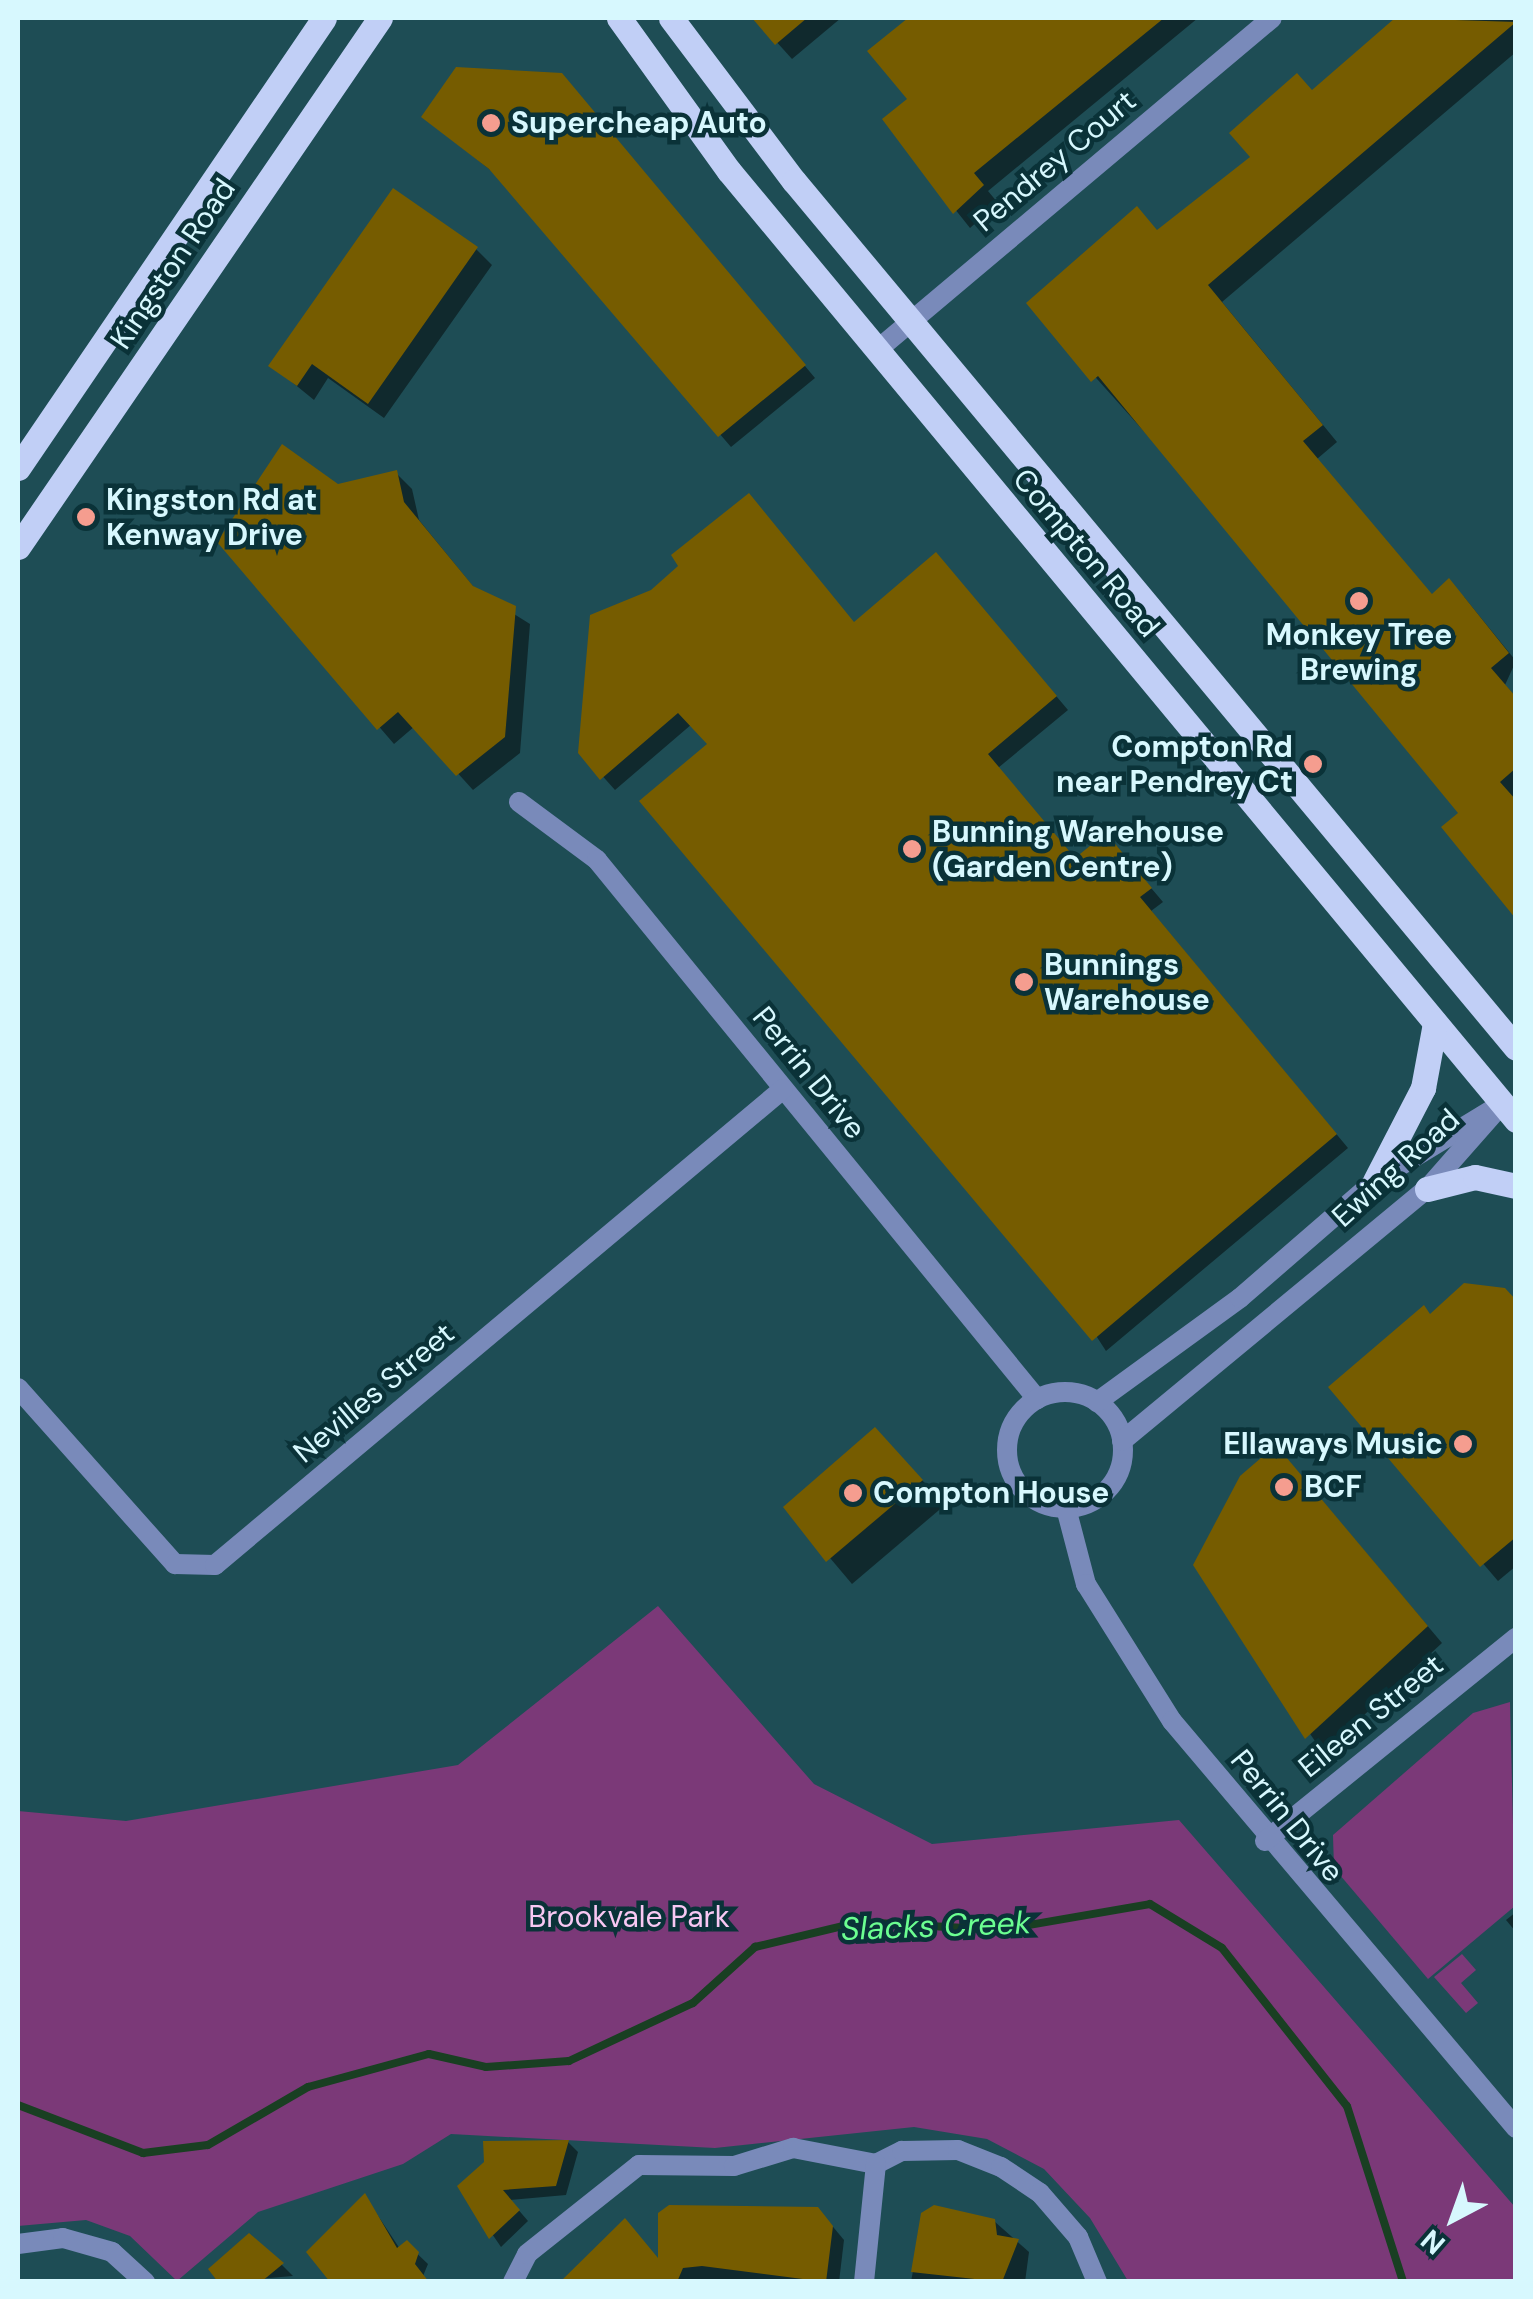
<!DOCTYPE html>
<style>
body{margin:0}
#map{position:relative;width:1533px;height:2299px;overflow:hidden;background:#1e4d55;font-family:"DM Sans",sans-serif}
div>[style]{position:absolute}
.green>*{inset:0;background:#7b3978}
.shadow>*{inset:0;background:#0007}
.stream>*{height:8px;margin:-4px;padding:0 4px;transform-origin:4px;border-radius:4px;background:#193f22}
.building>*{inset:0;background:#765c00}
.street>*{height:20px;margin:-10px;padding:0 10px;transform-origin:10px;border-radius:10px;background:#798aba}
.street>.ring{margin:-10px;padding:0;box-sizing:content-box;background:none;border:20px solid #798aba;border-radius:50%}
.primary>*{height:25px;margin:-12.5px;padding:0 12.5px;transform-origin:12.5px;border-radius:12.5px;background:#c1cff6}
.dots>*{width:28px;height:28px;translate:-50% -50%;box-sizing:border-box;border:5px solid #0a3238;border-radius:50%}
span{translate:-50% -50%;white-space:nowrap;text-align:center;line-height:1.15;-webkit-text-stroke:9px #0a3238;paint-order:stroke}
.poi-label{font-size:30px;color:#d7f8fe;font-weight:700}
.left{translate:0 -50%;text-align:left}
.right{translate:-100% -50%;text-align:right}
.street-label{font-size:30px;color:#d7f8fe}
.park-label{font-size:30px;color:#f8c8f3}
.water-label{font-size:32px;color:#6bfe91;font-style:italic}
.frame{position:absolute;inset:0;border:20px solid #d7f8fe;pointer-events:none}
.north{position:absolute;left:1403px;top:2169px;width:100px;height:100px;-webkit-text-stroke:8px #0a3238;paint-order:stroke;rotate:221deg;font-size:28px;font-weight:700;line-height:40px;text-align:center;color:#d7f8fe}
.north::after{content:'';display:block;margin:auto;width:35px;height:45px;background:#d7f8fe;clip-path:polygon(50% 0,100% 100%,50% 72%,0 100%)}
</style>
<div id="map">
<div class="green">
<i style="clip-path:polygon(658px 1606px,814px 1784px,932px 1844px,1179px 1820px,1515px 2207px,1516px 2281px,1128px 2281px,1090px 2218px,1044px 2169px,987px 2139px,914px 2127px,715px 2148px,451px 2134px,403px 2164px,258px 2212px,177px 2281px,130px 2236px,86px 2220px,18px 2226px,18px 1811px,126px 1821px,458px 1765px)"></i>
<i style="clip-path:polygon(1510px 1702px,1515px 1906px,1428px 1979px,1334px 1868px,1333px 1835px,1473px 1713px)"></i>
<i style="clip-path:polygon(1462px 1954px,1476px 1970px,1461px 1983px,1478px 2003px,1466px 2013px,1434px 1977px)"></i>
</div>
<div class="shadow">
<i style="clip-path:polygon(755px 18px,841px 18px,792px 59px)"></i>
<i style="clip-path:polygon(912px 18px,1198px 18px,988px 191px,998px 203px,970px 228px,884px 120px,910px 99px,871px 51px)"></i>
<i style="clip-path:polygon(1399px 18px,1516px 18px,1516px 52px,1222px 302px,1337px 442px,1317px 459px,1433px 596px,1464px 597px,1516px 661px,1505px 685px,1516px 697px,1516px 797px,1461px 813px,1217px 513px,1029px 303px,1158px 232px,1254px 157px)"></i>
<i style="clip-path:polygon(573px 88px,815px 378px,731px 447px,499px 177px,424px 117px)"></i>
<i style="clip-path:polygon(476px 249px,492px 265px,384px 418px,328px 378px,314px 400px,271px 365px)"></i>
<i style="clip-path:polygon(396px 473px,412px 489px,419px 520px,476px 590px,530px 624px,520px 753px,473px 790px,415px 726px,394px 744px,220px 542px)"></i>
<i style="clip-path:polygon(948px 568px,1068px 710px,998px 768px,1076px 861px,1118px 849px,1163px 902px,1151px 911px,1348px 1148px,1106px 1351px,711px 744px,692px 724px,615px 790px,581px 752px,855px 624px)"></i>
<i style="clip-path:polygon(1516px 1302px,1516px 1566px,1498px 1581px,1332px 1387px)"></i>
<i style="clip-path:polygon(898px 1454px,945px 1505px,852px 1584px,787px 1507px)"></i>
<i style="clip-path:polygon(1291px 1464px,1442px 1643px,1323px 1753px,1196px 1565px)"></i>
<i style="clip-path:polygon(1516px 1912px,1516px 1932px,1506px 1920px)"></i>
<i style="clip-path:polygon(568px 2142px,578px 2152px,566px 2195px,510px 2200px,528px 2221px,501px 2247px,460px 2187px)"></i>
<i style="clip-path:polygon(365px 2196px,400px 2249px,406px 2243px,428px 2264px,423px 2276px,357px 2282px)"></i>
<i style="clip-path:polygon(923px 2214px,994px 2221px,1029px 2252px,1025px 2282px,911px 2282px)"></i>
<i style="clip-path:polygon(829px 2222px,844px 2240px,839px 2282px,564px 2282px)"></i>
<i style="clip-path:polygon(249px 2236px,282px 2265px,293px 2276px,221px 2282px)"></i>
</div>
<div class="stream">
<i style="left:18px;top:2105px;width:134px;rotate:21deg"></i>
<i style="left:143px;top:2153px;width:65px;rotate:-7deg"></i>
<i style="left:208px;top:2145px;width:116px;rotate:-30.1deg"></i>
<i style="left:308px;top:2087px;width:125px;rotate:-15.3deg"></i>
<i style="left:429px;top:2054px;width:58px;rotate:12.8deg"></i>
<i style="left:486px;top:2067px;width:83px;rotate:-4.1deg"></i>
<i style="left:569px;top:2061px;width:137px;rotate:-25.1deg"></i>
<i style="left:693px;top:2003px;width:84px;rotate:-42.1deg"></i>
<i style="left:755px;top:1947px;width:108px;rotate:-13.4deg"></i>
<i style="left:860px;top:1922px;width:140px;rotate:3.3deg"></i>
<i style="left:1000px;top:1930px;width:152px;rotate:-9.8deg"></i>
<i style="left:1150px;top:1904px;width:84px;rotate:31.4deg"></i>
<i style="left:1222px;top:1948px;width:201px;rotate:51.7deg"></i>
<i style="left:1347px;top:2106px;width:185px;rotate:72.3deg"></i>
</div>
<div class="building">
<i style="clip-path:polygon(752px 18px,807px 18px,775px 45px)"></i>
<i style="clip-path:polygon(908px 18px,1164px 18px,974px 173px,984px 185px,953px 214px,882px 119px,907px 99px,867px 51px)"></i>
<i style="clip-path:polygon(1395px 18px,1516px 22px,1208px 285px,1323px 425px,1303px 441px,1432px 594px,1449px 578px,1509px 653px,1491px 668px,1516px 697px,1516px 768px,1500px 782px,1516px 800px,1516px 919px,1441px 827px,1458px 813px,1098px 376px,1091px 382px,1026px 303px,1137px 206px,1157px 230px,1250px 157px,1229px 133px,1297px 73px,1312px 90px)"></i>
<i style="clip-path:polygon(456px 67px,562px 73px,806px 365px,718px 437px,489px 169px,421px 117px)"></i>
<i style="clip-path:polygon(393px 188px,478px 247px,368px 404px,312px 364px,297px 386px,268px 366px)"></i>
<i style="clip-path:polygon(282px 444px,338px 484px,397px 470px,404px 502px,473px 586px,516px 606px,505px 737px,456px 776px,398px 712px,377px 730px,217px 542px)"></i>
<i style="clip-path:polygon(749px 493px,854px 622px,936px 552px,1057px 696px,988px 754px,1075px 858px,1106px 833px,1152px 888px,1140px 897px,1337px 1134px,1092px 1341px,639px 801px,707px 744px,678px 713px,600px 780px,578px 753px,590px 615px,651px 590px,678px 566px,671px 555px)"></i>
<i style="clip-path:polygon(1464px 1283px,1505px 1288px,1516px 1300px,1516px 1537px,1480px 1567px,1328px 1387px,1424px 1305px,1430px 1314px)"></i>
<i style="clip-path:polygon(875px 1427px,923px 1480px,826px 1562px,783px 1507px)"></i>
<i style="clip-path:polygon(1276px 1445px,1428px 1626px,1305px 1739px,1193px 1565px,1240px 1476px)"></i>
<i style="clip-path:polygon(569px 2140px,556px 2186px,503px 2190px,520px 2210px,489px 2239px,457px 2186px,484px 2162px,483px 2141px)"></i>
<i style="clip-path:polygon(365px 2193px,397px 2248px,407px 2240px,419px 2252px,415px 2264px,429px 2282px,330px 2282px,306px 2252px)"></i>
<i style="clip-path:polygon(669px 2205px,818px 2207px,833px 2226px,826px 2282px,702px 2266px,683px 2268px,677px 2282px,560px 2282px,625px 2218px,658px 2258px,658px 2213px)"></i>
<i style="clip-path:polygon(934px 2205px,995px 2219px,997px 2235px,1019px 2239px,1002px 2282px,911px 2272px,921px 2213px)"></i>
<i style="clip-path:polygon(249px 2233px,284px 2263px,261px 2282px,218px 2282px,208px 2269px)"></i>
</div>
<div class="street">
<i style="left:876px;top:351px;width:517px;rotate:-40.06deg"></i>
<i style="left:519px;top:802px;width:97px;rotate:36.6deg"></i>
<i style="left:597px;top:860px;width:696px;rotate:50.77deg"></i>
<i style="left:18px;top:1388px;width:236px;rotate:48.3deg"></i>
<i style="left:175px;top:1564px;width:40px;rotate:1.4deg"></i>
<i style="left:215px;top:1565px;width:741px;rotate:-39.96deg"></i>
<i class="ring" style="left:1007px;top:1392px;width:96px;height:96px"></i>
<i style="left:1097px;top:1402px;width:177px;rotate:-36deg"></i>
<i style="left:1240px;top:1298px;width:179px;rotate:-40.9deg"></i>
<i style="left:1375px;top:1181px;width:146px;rotate:-31.3deg"></i>
<i style="left:1122px;top:1441px;width:396px;rotate:-39.6deg"></i>
<i style="left:1427px;top:1189px;width:113px;rotate:-48.6deg"></i>
<i style="left:1066px;top:1508px;width:79px;rotate:75.3deg"></i>
<i style="left:1086px;top:1584px;width:162px;rotate:57.9deg"></i>
<i style="left:1172px;top:1721px;width:533px;rotate:49.8deg"></i>
<i style="left:1265px;top:1841px;width:323px;rotate:-39deg"></i>
<i style="left:18px;top:2244px;width:45px;rotate:-7.6deg"></i>
<i style="left:63px;top:2238px;width:51px;rotate:15.9deg"></i>
<i style="left:112px;top:2252px;width:45px;rotate:42.3deg"></i>
<i style="left:513px;top:2282px;width:31px;rotate:-63deg"></i>
<i style="left:527px;top:2254px;width:143px;rotate:-38.5deg"></i>
<i style="left:639px;top:2165px;width:95px;rotate:0.6deg"></i>
<i style="left:734px;top:2166px;width:62px;rotate:-17deg"></i>
<i style="left:793px;top:2148px;width:85px;rotate:10.9deg"></i>
<i style="left:876px;top:2164px;width:29px;rotate:-27deg"></i>
<i style="left:902px;top:2151px;width:56px;rotate:-1deg"></i>
<i style="left:958px;top:2150px;width:46px;rotate:21.6deg"></i>
<i style="left:1001px;top:2167px;width:47px;rotate:33.7deg"></i>
<i style="left:1040px;top:2193px;width:58px;rotate:49.2deg"></i>
<i style="left:1078px;top:2237px;width:49px;rotate:67.1deg"></i>
<i style="left:864px;top:2282px;width:119px;rotate:-84.2deg"></i>
</div>
<div class="primary">
<i style="left:619px;top:18px;width:188px;rotate:54.3deg"></i>
<i style="left:729px;top:171px;width:1233px;rotate:50.33deg"></i>
<i style="left:671px;top:18px;width:204px;rotate:53deg"></i>
<i style="left:794px;top:181px;width:1128px;rotate:50.21deg"></i>
<i style="left:18px;top:468px;width:544px;rotate:-55.78deg"></i>
<i style="left:18px;top:547px;width:641px;rotate:-55.62deg"></i>
<i style="left:1375px;top:1181px;width:105px;rotate:-62.7deg"></i>
<i style="left:1423px;top:1088px;width:66px;rotate:-79.5deg"></i>
<i style="left:1427px;top:1189px;width:49px;rotate:-14deg"></i>
<i style="left:1475px;top:1177px;width:42px;rotate:12.4deg"></i>
</div>
<div class="dots">
<i style="left:491px;top:123px;background:#f59d8f"></i>
<i style="left:86px;top:517px;background:#f59d8f"></i>
<i style="left:1359px;top:601px;background:#f59d8f"></i>
<i style="left:1313px;top:764px;background:#f59d8f"></i>
<i style="left:912px;top:849px;background:#f59d8f"></i>
<i style="left:1024px;top:982px;background:#f59d8f"></i>
<i style="left:1463px;top:1444px;background:#f59d8f"></i>
<i style="left:1284px;top:1487px;background:#f59d8f"></i>
<i style="left:853px;top:1493px;background:#f59d8f"></i>
</div>
<div class="poi-label">
<span class="left" style="left:511px;top:123px">Supercheap Auto</span>
<span class="left" style="left:106px;top:517px">Kingston Rd at<br>Kenway Drive</span>
<span style="left:1359px;top:652px">Monkey Tree<br>Brewing</span>
<span class="right" style="left:1293px;top:764px">Compton Rd<br>near Pendrey Ct</span>
<span class="left" style="left:932px;top:849px">Bunning Warehouse<br>(Garden Centre)</span>
<span class="left" style="left:1044px;top:982px">Bunnings<br>Warehouse</span>
<span class="right" style="left:1443px;top:1444px">Ellaways Music</span>
<span class="left" style="left:1304px;top:1487px">BCF</span>
<span class="left" style="left:873px;top:1493px">Compton House</span>
</div>
<div class="street-label">
<span style="left:1055px;top:161px;rotate:-40deg">Pendrey Court</span>
<span style="left:173px;top:264px;rotate:-56deg">Kingston Road</span>
<span style="left:1086px;top:553px;rotate:50deg">Compton Road</span>
<span style="left:809px;top:1073px;rotate:51deg">Perrin Drive</span>
<span style="left:1396px;top:1168px;rotate:-42deg">Ewing Road</span>
<span style="left:374px;top:1393px;rotate:-40deg">Nevilles Street</span>
<span style="left:1371px;top:1716px;rotate:-39deg">Eileen Street</span>
<span style="left:1287px;top:1816px;rotate:51deg">Perrin Drive</span>
</div>
<div class="park-label">
<span style="left:629px;top:1917px">Brookvale Park</span>
</div>
<div class="water-label">
<span style="left:936px;top:1926px;rotate:-2deg">Slacks Creek</span>
</div>
<div class="frame"></div>
<div class="north">N</div>
</div>
